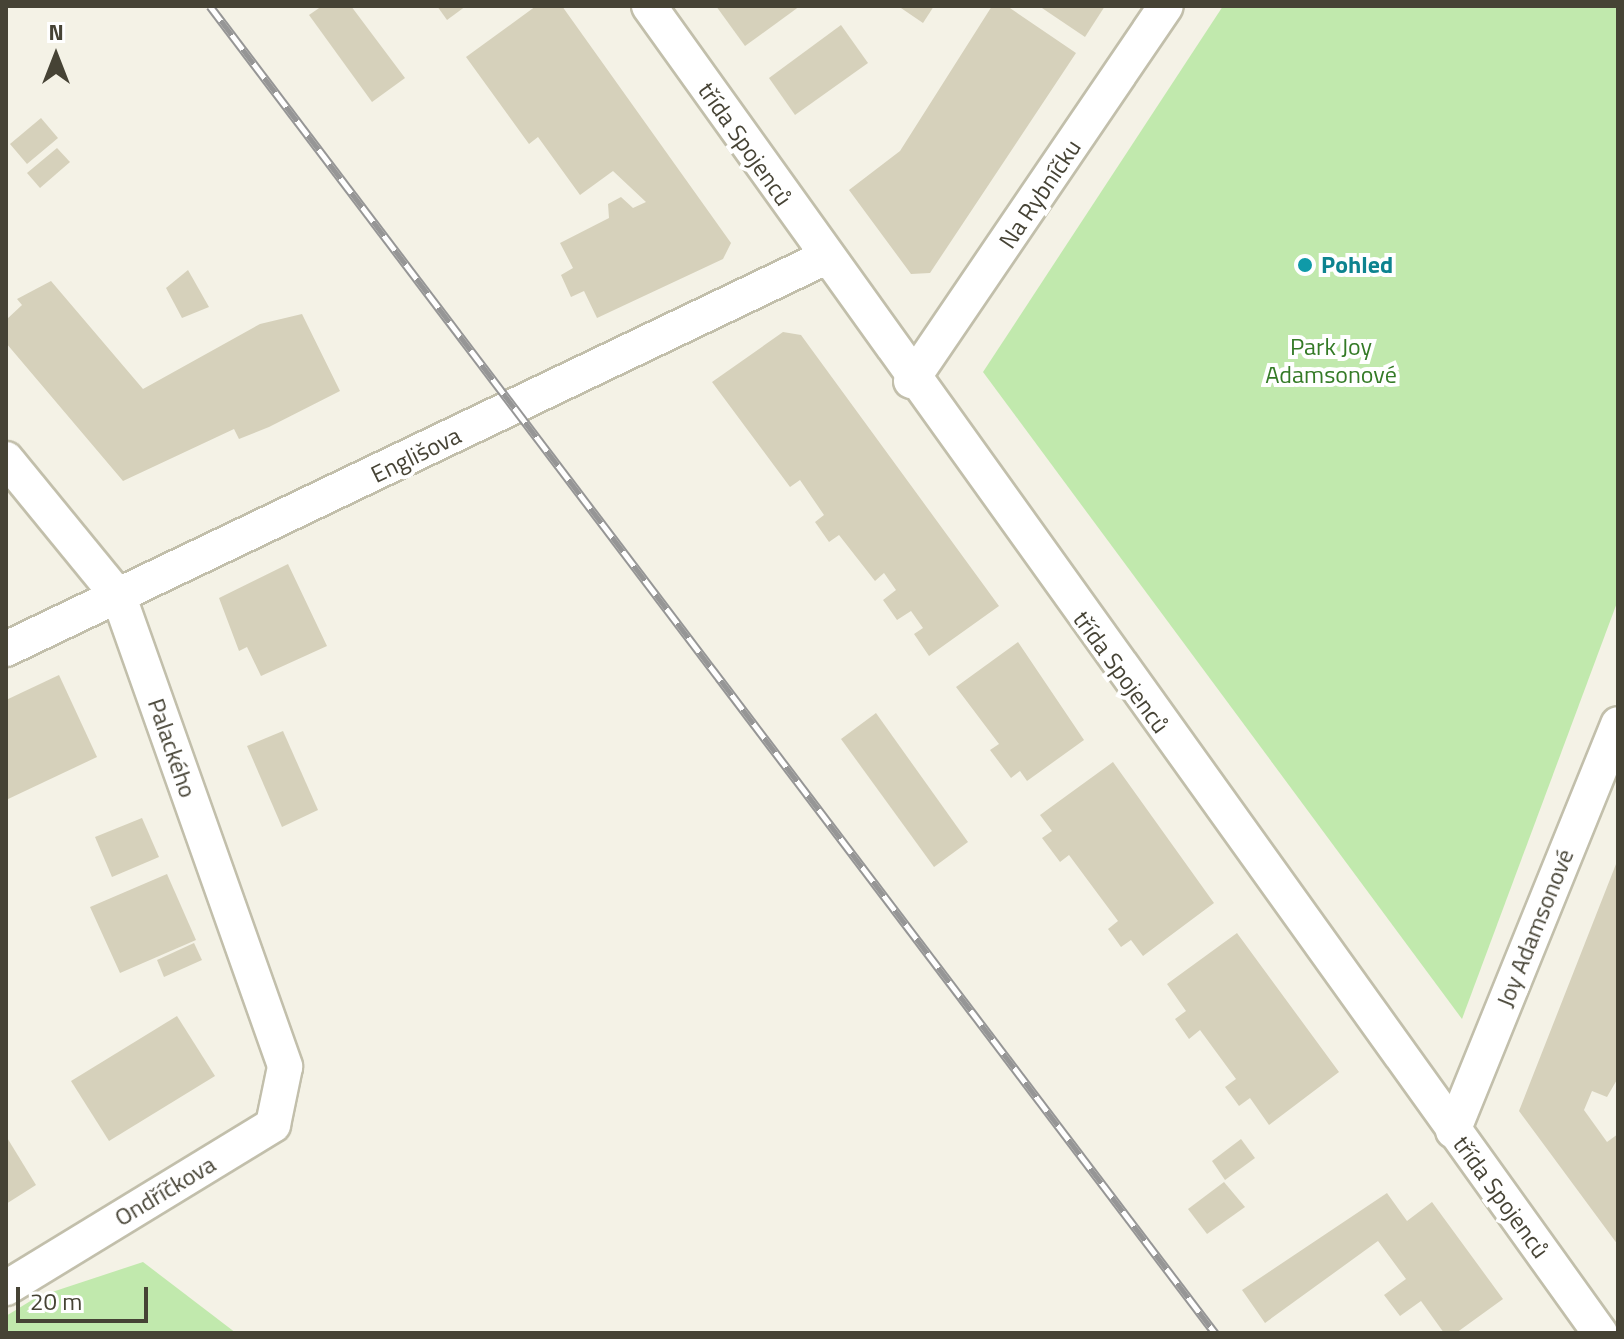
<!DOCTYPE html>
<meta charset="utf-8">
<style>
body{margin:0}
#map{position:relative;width:1624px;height:1339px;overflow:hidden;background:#f4f2e6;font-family:"Titillium Web",sans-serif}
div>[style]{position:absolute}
.green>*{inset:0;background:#c1e9ad}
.building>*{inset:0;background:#d6d1bb}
.roads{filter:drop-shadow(2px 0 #c2bfab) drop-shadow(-2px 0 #c2bfab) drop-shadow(0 2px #c2bfab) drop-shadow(0 -2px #c2bfab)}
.street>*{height:34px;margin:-17px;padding:0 17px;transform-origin:17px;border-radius:17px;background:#fff}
.rail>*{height:9px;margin-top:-4.5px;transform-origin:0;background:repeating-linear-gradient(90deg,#fff 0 18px,#969696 0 36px);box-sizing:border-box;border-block:2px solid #969696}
.dots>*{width:22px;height:22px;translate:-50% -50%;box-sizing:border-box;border:4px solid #fff;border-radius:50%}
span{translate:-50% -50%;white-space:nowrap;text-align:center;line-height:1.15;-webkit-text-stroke:8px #fff;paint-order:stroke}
.street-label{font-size:24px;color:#464335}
.culture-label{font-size:24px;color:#0d838f;font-weight:700}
.left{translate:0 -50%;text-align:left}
.park-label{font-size:24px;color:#347a26}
.frame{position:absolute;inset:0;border:8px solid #464335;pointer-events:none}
.north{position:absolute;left:16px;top:16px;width:80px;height:80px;-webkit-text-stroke:6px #fff;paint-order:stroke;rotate:0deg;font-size:22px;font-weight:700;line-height:32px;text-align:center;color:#464335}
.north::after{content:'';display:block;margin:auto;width:28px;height:36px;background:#464335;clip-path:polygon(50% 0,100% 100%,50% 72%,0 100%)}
.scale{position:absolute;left:16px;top:1287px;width:132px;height:36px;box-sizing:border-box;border:4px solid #464335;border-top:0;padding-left:10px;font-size:24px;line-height:28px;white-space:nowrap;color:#464335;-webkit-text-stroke:6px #fff;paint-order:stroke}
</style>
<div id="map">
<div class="green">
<i style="clip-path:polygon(1223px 6px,1618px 6px,1618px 600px,1462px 1019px,983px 372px)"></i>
<i style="clip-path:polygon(143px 1262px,236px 1333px,6px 1333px,6px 1316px,37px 1297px)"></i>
</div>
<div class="building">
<i style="clip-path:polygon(322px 6px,351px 6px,405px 78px,372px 102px,309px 15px)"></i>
<i style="clip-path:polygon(437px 6px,466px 6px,447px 20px)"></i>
<i style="clip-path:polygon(536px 6px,562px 6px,731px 243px,723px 259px,597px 318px,584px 291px,571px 297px,561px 275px,573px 268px,560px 243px,609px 218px,608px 204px,621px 197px,633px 208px,646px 202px,613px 171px,580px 195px,538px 137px,529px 144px,466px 57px)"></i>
<i style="clip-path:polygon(716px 6px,800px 6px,745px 46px)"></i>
<i style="clip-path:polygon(898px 6px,934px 6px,923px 23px)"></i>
<i style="clip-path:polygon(992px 6px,1007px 6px,1076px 53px,930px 273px,911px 274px,849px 190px,900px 151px)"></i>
<i style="clip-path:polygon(1039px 6px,1105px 6px,1085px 37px)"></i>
<i style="clip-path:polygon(841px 25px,868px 63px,795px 115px,769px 78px)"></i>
<i style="clip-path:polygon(41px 118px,58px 138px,27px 164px,10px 144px)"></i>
<i style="clip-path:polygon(57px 148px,70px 162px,40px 188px,27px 173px)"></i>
<i style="clip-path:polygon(188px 270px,209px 307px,182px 318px,166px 288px)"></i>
<i style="clip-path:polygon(51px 281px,143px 389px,260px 324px,302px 314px,340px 391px,269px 427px,239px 439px,234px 429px,123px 481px,6px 343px,6px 320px,22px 305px,17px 299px)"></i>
<i style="clip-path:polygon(783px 332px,801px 335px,999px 606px,929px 656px,914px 634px,923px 628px,911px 611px,897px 620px,883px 600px,896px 590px,884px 573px,875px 581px,839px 535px,829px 542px,815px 522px,824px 515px,800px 480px,790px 487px,712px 382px)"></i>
<i style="clip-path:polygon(288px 564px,327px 646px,261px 676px,247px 647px,239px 651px,219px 598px)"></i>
<i style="clip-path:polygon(1018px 642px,1084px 740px,1027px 781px,1020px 771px,1011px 778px,990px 750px,999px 744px,956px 687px)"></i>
<i style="clip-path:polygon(59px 675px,97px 757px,6px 800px,6px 700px)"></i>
<i style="clip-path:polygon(876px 713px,968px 842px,934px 867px,841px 739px)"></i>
<i style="clip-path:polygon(283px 731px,318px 810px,282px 827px,247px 746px)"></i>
<i style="clip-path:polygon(1113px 762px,1214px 903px,1143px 956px,1131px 940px,1121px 947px,1108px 929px,1118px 921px,1069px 855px,1060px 862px,1042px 838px,1052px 831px,1040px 815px)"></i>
<i style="clip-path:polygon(142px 818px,159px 857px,112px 877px,95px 837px)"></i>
<i style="clip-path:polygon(1618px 859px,1618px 1078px,1607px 1097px,1592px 1091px,1584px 1110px,1607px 1142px,1618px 1134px,1618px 1245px,1519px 1111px)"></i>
<i style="clip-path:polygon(167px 874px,196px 940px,120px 973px,90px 907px)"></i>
<i style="clip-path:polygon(1237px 933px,1339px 1072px,1269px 1125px,1250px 1098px,1239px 1106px,1225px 1087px,1236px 1079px,1200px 1030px,1189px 1039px,1175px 1019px,1186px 1011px,1167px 984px)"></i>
<i style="clip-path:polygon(194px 943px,202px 960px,164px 977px,157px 960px)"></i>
<i style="clip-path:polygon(177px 1016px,215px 1076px,109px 1141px,71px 1081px)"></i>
<i style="clip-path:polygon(6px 1136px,36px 1185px,6px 1204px)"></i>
<i style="clip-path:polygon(1241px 1139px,1255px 1158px,1225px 1180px,1212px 1161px)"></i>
<i style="clip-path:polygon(1224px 1182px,1245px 1207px,1207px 1234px,1188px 1209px)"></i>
<i style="clip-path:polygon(1387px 1193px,1407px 1221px,1432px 1202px,1503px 1299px,1456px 1333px,1444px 1333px,1421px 1301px,1400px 1316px,1384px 1295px,1406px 1279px,1378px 1241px,1265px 1323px,1242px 1290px)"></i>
</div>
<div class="roads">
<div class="street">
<i style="left:649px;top:6px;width:1633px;rotate:54.37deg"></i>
<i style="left:911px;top:381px;width:453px;rotate:-55.8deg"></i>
<i style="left:6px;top:459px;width:178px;rotate:50.7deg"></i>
<i style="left:119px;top:597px;width:498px;rotate:70.5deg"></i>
<i style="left:285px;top:1067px;width:59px;rotate:101.7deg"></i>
<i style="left:273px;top:1125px;width:313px;rotate:148.6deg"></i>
<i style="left:6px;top:649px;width:907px;rotate:-25.55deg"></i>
<i style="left:1453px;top:1131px;width:439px;rotate:-67.9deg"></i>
</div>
</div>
<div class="rail">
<i style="left:210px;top:6px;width:1665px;rotate:52.86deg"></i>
</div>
<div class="dots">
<i style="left:1305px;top:265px;background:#0f9aa8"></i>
</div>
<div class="street-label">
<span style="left:745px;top:144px;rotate:55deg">třída Spojenců</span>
<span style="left:1040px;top:194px;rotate:-56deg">Na Rybníčku</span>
<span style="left:416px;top:455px;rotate:-26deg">Englišova</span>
<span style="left:1121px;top:672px;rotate:54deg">třída Spojenců</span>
<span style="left:172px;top:748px;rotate:71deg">Palackého</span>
<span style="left:1535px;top:928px;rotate:-68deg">Joy Adamsonové</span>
<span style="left:165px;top:1191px;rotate:-31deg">Ondříčkova</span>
<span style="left:1501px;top:1197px;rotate:54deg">třída Spojenců</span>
</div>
<div class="culture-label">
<span class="left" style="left:1321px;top:265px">Pohled</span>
</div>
<div class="park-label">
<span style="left:1331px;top:361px">Park Joy<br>Adamsonové</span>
</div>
<div class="frame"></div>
<div class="north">N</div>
<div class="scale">20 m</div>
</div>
